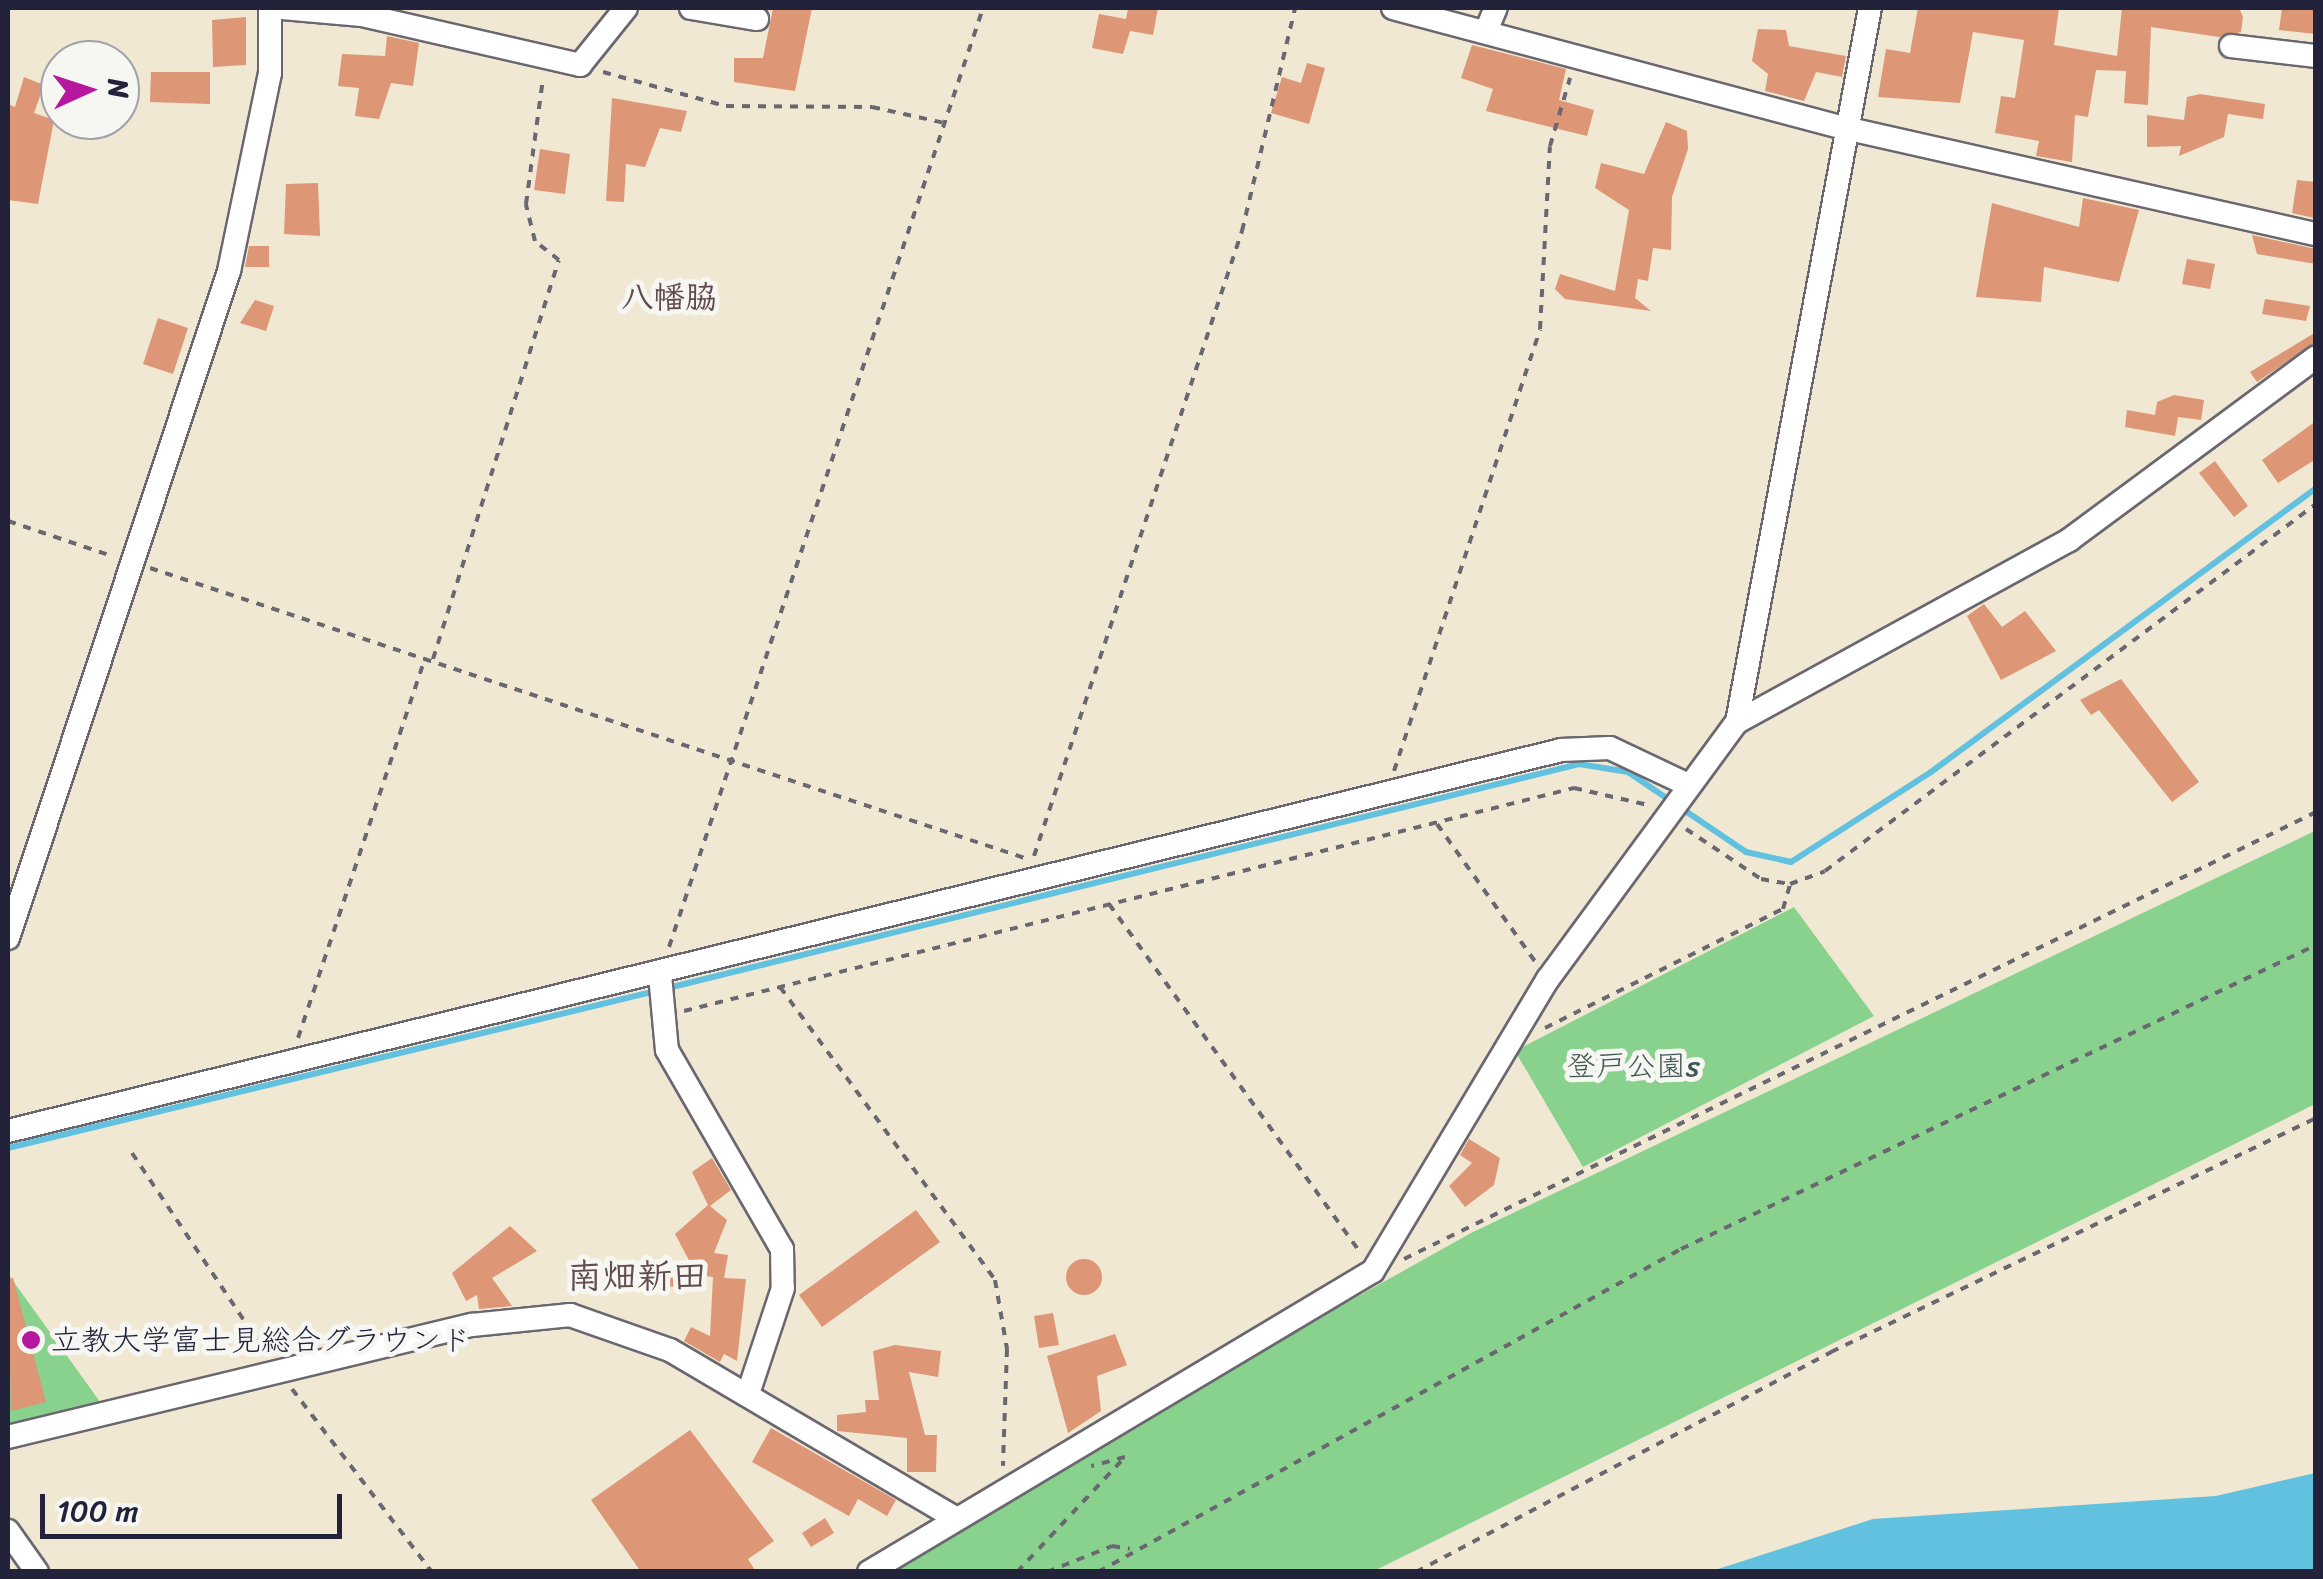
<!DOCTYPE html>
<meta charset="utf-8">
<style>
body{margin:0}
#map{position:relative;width:2323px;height:1579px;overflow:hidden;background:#f0e8d3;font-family:Sriracha,"Klee One",sans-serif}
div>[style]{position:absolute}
.green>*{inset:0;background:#88d28e}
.water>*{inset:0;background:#61c1df}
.stream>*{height:6px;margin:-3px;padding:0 3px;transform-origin:3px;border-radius:3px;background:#61c1df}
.building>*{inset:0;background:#dd9676}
.round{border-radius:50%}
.path>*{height:4px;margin-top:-2px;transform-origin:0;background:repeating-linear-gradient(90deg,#6a6770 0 8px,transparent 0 16px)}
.roads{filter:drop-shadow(2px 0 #6a6770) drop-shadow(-2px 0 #6a6770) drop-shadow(0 2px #6a6770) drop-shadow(0 -2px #6a6770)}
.minor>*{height:22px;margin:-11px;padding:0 11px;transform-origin:11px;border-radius:11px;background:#fff}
.dots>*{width:28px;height:28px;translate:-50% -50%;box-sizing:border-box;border:5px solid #f6f6f2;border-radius:50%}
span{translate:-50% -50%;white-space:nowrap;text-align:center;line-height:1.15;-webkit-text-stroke:10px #f6f6f2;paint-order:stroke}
.park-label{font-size:30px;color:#415754}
.poi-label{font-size:30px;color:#22223b}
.left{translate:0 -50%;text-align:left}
.neighbourhood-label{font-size:32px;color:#634b50;font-weight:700}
.quarter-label{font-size:35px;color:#634b50;font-weight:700}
.frame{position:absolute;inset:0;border:10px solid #22223b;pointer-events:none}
.north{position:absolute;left:40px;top:40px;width:100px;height:100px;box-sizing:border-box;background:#f6f6f2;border:2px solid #a1a1a9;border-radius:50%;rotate:87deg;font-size:28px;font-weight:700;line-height:40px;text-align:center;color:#22223b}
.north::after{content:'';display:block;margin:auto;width:35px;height:45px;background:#b5179e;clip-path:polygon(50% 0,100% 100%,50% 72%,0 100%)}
.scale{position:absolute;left:40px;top:1494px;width:302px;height:45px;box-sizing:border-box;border:5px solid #22223b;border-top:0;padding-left:12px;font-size:30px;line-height:35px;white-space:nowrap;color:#22223b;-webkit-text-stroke:8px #f6f6f2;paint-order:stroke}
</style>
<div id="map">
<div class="green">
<i style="clip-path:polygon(2315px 831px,2315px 1104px,1374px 1571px,893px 1572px,1021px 1485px,1471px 1233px)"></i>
<i style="clip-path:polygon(1794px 907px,1874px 1016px,1583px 1167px,1515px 1051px)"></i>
<i style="clip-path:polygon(8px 1274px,103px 1406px,8px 1428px)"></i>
</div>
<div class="water">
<i style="clip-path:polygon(2315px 1473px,2315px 1571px,1712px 1571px,1873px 1519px,2216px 1496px)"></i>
</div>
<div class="stream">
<i style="left:668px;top:988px;width:938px;rotate:-13.81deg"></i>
<i style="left:1579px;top:764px;width:50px;rotate:9.3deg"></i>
<i style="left:1628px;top:772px;width:143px;rotate:34.1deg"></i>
<i style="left:1746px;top:852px;width:46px;rotate:12.5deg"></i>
<i style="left:1791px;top:862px;width:166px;rotate:-32.7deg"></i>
<i style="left:1931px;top:772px;width:478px;rotate:-36.4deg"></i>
<i style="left:8px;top:1148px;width:667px;rotate:-13.62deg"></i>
</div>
<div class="building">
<i style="clip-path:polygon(773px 8px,812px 8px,795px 91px,734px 82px,734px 58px,763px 58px)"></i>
<i style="clip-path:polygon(1128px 8px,1158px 8px,1153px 35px,1130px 31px,1123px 54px,1092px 48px,1099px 14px,1126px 19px)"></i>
<i style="clip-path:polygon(1918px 8px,2059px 8px,2054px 45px,2117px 56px,2122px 8px,2239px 8px,2243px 17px,2241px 32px,2219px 37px,2151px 27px,2148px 105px,2124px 103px,2126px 71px,2096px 70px,2088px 117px,2075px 115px,2072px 162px,2036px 156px,2039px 141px,1995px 133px,2001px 96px,2015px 98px,2024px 40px,1973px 32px,1960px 103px,1878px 97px,1886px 49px,1910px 53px)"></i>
<i style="clip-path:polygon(2282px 8px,2316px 8px,2316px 34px,2279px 30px)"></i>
<i style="clip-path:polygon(246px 17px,246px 65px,213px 67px,212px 20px)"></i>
<i style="clip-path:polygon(1758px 29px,1786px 30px,1789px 46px,1846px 56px,1842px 77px,1816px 72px,1804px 101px,1765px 91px,1768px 74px,1752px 61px)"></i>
<i style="clip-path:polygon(387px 36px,419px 43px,413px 86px,391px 83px,379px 119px,355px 116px,359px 88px,338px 86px,342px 54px,385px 56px)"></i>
<i style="clip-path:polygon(1472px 45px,1566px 69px,1559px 100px,1594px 110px,1587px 136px,1486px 111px,1493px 89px,1461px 78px)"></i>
<i style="clip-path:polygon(1307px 63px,1325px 68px,1309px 124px,1271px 113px,1282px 77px,1301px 83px)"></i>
<i style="clip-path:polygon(151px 72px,210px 72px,210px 104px,150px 102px)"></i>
<i style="clip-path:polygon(24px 77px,44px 85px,34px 113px,54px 120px,38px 204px,8px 200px,8px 104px,15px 107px)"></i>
<i style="clip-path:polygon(2200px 94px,2265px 104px,2263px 119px,2228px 114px,2224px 137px,2179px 156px,2181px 146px,2147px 147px,2147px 115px,2184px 120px,2187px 97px)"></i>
<i style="clip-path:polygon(612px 98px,687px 111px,681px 132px,660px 128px,645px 167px,626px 164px,624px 202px,606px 201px)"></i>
<i style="clip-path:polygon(1666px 122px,1687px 131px,1688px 149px,1672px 197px,1671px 250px,1653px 248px,1648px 281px,1638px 279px,1635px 298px,1651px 311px,1565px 299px,1555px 289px,1560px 274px,1615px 291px,1629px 210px,1595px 188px,1601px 163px,1644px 174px)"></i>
<i style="clip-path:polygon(540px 149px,570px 154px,565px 194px,534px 190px)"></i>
<i style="clip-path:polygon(2297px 180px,2316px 182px,2314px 218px,2292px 213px)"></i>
<i style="clip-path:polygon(318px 183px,320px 236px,284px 234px,286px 184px)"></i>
<i style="clip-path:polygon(2083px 198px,2139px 210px,2119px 282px,2044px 267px,2041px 302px,1976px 297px,1992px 203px,2079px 227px)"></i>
<i style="clip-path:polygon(2252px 235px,2316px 249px,2316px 264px,2257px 254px)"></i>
<i style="clip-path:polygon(249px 246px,269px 246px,269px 267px,245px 267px)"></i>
<i style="clip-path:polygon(2187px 259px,2215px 264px,2210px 289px,2182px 284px)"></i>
<i style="clip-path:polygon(2265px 299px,2310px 306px,2306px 321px,2262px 314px)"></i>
<i style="clip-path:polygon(255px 300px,274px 306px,266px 331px,240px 323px)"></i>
<i style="clip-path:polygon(158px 318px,188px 328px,173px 374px,143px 364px)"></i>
<i style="clip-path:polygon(2316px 332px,2316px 342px,2257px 382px,2250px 372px)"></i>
<i style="clip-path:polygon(2174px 395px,2204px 400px,2201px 420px,2178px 417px,2175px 436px,2125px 427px,2127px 410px,2155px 415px,2157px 402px)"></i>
<i style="clip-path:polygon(2316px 421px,2316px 459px,2278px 483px,2262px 460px)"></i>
<i style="clip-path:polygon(2215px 461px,2248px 506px,2234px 517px,2199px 473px)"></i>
<i style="clip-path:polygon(1984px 604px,2002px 627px,2025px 611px,2056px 651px,2001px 680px,1967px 616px)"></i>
<i style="clip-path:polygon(2121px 679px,2199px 782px,2172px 802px,2099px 710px,2091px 715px,2080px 700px)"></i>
<i style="clip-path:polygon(1469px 1139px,1500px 1158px,1494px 1185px,1465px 1207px,1449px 1186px,1472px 1163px,1460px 1155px)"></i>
<i style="clip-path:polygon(712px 1158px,731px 1190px,710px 1206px,727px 1220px,714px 1253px,728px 1255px,724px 1278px,746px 1279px,737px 1361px,724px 1354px,720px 1362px,684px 1341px,691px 1327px,710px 1336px,713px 1277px,697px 1275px,675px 1234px,708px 1205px,692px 1172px)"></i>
<i style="clip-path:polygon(916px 1210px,940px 1242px,822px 1327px,799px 1295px)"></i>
<i style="clip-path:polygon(510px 1226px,537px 1251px,492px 1278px,512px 1306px,479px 1309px,477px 1295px,466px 1301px,452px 1273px)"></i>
<i class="round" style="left:1066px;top:1259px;width:36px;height:36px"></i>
<i style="clip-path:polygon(649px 1266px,675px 1269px,673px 1287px,647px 1284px)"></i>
<i style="clip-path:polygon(13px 1278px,46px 1402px,11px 1411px,8px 1279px)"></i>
<i style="clip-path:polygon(1053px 1313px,1059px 1345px,1039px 1348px,1034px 1316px)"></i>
<i style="clip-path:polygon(1115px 1334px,1127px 1365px,1097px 1376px,1101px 1411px,1068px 1433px,1047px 1356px)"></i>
<i style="clip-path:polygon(895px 1345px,941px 1351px,938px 1377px,909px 1372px,925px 1435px,937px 1435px,936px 1472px,907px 1472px,907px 1438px,837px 1431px,837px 1415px,866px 1412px,865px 1400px,879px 1400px,873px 1351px)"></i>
<i style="clip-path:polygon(771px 1428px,896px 1500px,887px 1516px,858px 1499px,849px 1516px,752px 1462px)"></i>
<i style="clip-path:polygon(690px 1430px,774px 1541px,748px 1559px,756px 1572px,641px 1572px,591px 1500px)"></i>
<i style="clip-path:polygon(825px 1518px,834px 1533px,811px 1547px,802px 1533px)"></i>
</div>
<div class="path">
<i style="left:603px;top:72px;width:128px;rotate:15.5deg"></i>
<i style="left:726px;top:106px;width:146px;rotate:0.4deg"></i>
<i style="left:872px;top:107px;width:75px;rotate:12.4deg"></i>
<i style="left:8px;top:521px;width:110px;rotate:18.6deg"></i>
<i style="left:150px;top:568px;width:925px;rotate:18.34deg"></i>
<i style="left:433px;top:659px;width:418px;rotate:-72.5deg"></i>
<i style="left:559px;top:260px;width:31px;rotate:-142deg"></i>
<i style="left:535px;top:241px;width:38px;rotate:-104deg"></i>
<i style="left:526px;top:204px;width:127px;rotate:-82.3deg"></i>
<i style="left:1394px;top:771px;width:465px;rotate:-71.7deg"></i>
<i style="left:1540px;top:329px;width:183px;rotate:-86.9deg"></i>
<i style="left:1550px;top:146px;width:71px;rotate:-73.6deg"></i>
<i style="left:1437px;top:824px;width:171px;rotate:54.5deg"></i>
<i style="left:1686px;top:829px;width:90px;rotate:33.7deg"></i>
<i style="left:1761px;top:879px;width:29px;rotate:10deg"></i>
<i style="left:1790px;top:884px;width:37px;rotate:-20deg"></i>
<i style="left:1825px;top:871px;width:613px;rotate:-36.78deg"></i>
<i style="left:1034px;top:856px;width:659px;rotate:-71.59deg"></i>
<i style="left:1242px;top:231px;width:229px;rotate:-76.6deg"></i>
<i style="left:1109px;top:904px;width:431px;rotate:54.2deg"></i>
<i style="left:669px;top:947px;width:990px;rotate:-71.51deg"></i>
<i style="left:780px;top:987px;width:363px;rotate:53.7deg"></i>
<i style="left:995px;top:1280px;width:70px;rotate:80.1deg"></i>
<i style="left:1007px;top:1349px;width:117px;rotate:92deg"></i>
<i style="left:684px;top:1011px;width:918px;rotate:-14.07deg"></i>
<i style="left:1574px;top:788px;width:76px;rotate:12.9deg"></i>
<i style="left:1545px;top:1028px;width:266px;rotate:-26.6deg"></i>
<i style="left:1783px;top:909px;width:25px;rotate:-74deg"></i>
<i style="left:298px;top:1038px;width:401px;rotate:-71.5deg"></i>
<i style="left:132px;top:1153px;width:241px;rotate:56.2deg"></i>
<i style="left:1404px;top:1259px;width:1016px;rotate:-26.11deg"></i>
<i style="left:292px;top:1389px;width:230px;rotate:52.6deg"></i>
<i style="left:1017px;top:1572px;width:158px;rotate:-46.8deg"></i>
<i style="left:1125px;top:1457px;width:35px;rotate:165deg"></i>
<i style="left:1047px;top:1572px;width:70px;rotate:-21.8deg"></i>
<i style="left:1112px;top:1546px;width:18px;rotate:9deg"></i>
<i style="left:1098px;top:1572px;width:666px;rotate:-28.99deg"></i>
<i style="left:1681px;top:1249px;width:704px;rotate:-25.58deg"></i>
<i style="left:1416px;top:1572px;width:470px;rotate:-27.9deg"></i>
<i style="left:1831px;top:1352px;width:538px;rotate:-25.76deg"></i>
</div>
<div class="roads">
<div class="minor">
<i style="left:282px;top:8px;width:80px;rotate:5deg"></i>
<i style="left:362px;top:15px;width:224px;rotate:12.9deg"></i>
<i style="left:580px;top:65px;width:73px;rotate:-51.1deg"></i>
<i style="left:691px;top:8px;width:67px;rotate:9.5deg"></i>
<i style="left:1393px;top:8px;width:472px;rotate:14.9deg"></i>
<i style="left:1849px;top:129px;width:479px;rotate:12.7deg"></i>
<i style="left:1486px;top:31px;width:25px;rotate:-67deg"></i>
<i style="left:2231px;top:46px;width:86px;rotate:6.7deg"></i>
<i style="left:1737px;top:722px;width:726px;rotate:-79.45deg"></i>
<i style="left:8px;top:938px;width:703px;rotate:-71.67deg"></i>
<i style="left:229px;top:271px;width:202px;rotate:-78.3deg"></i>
<i style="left:270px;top:73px;width:65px;rotate:-90deg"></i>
<i style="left:660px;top:975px;width:75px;rotate:84.7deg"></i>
<i style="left:667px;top:1050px;width:230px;rotate:60deg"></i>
<i style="left:782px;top:1249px;width:39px;rotate:89deg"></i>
<i style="left:783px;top:1288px;width:112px;rotate:108.3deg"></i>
<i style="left:8px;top:1131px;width:1599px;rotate:-13.78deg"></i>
<i style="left:1561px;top:750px;width:49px;rotate:-2.3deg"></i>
<i style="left:1610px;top:748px;width:84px;rotate:25.3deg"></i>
<i style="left:8px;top:1437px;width:477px;rotate:-13.6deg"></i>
<i style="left:472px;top:1325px;width:99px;rotate:-5.8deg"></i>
<i style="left:570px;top:1315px;width:106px;rotate:19.3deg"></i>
<i style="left:670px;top:1350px;width:329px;rotate:30.5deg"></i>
<i style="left:8px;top:1531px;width:50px;rotate:54.7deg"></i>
<i style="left:869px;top:1572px;width:587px;rotate:-30.85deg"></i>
<i style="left:1373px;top:1271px;width:340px;rotate:-59.1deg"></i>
<i style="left:1548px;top:979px;width:319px;rotate:-53.7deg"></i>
<i style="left:1737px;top:722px;width:379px;rotate:-28.7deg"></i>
<i style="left:2069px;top:540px;width:307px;rotate:-36.5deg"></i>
</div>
</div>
<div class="dots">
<i style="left:31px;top:1340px;background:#b5179e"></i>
</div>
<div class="park-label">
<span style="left:1633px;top:1066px">登戸公園s</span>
</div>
<div class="poi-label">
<span class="left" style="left:51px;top:1340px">立教大学富士見総合グラウンド</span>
</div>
<div class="neighbourhood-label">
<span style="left:669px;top:298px">八幡脇</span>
</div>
<div class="quarter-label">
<span style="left:637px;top:1276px">南畑新田</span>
</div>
<div class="frame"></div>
<div class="north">N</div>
<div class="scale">100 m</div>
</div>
